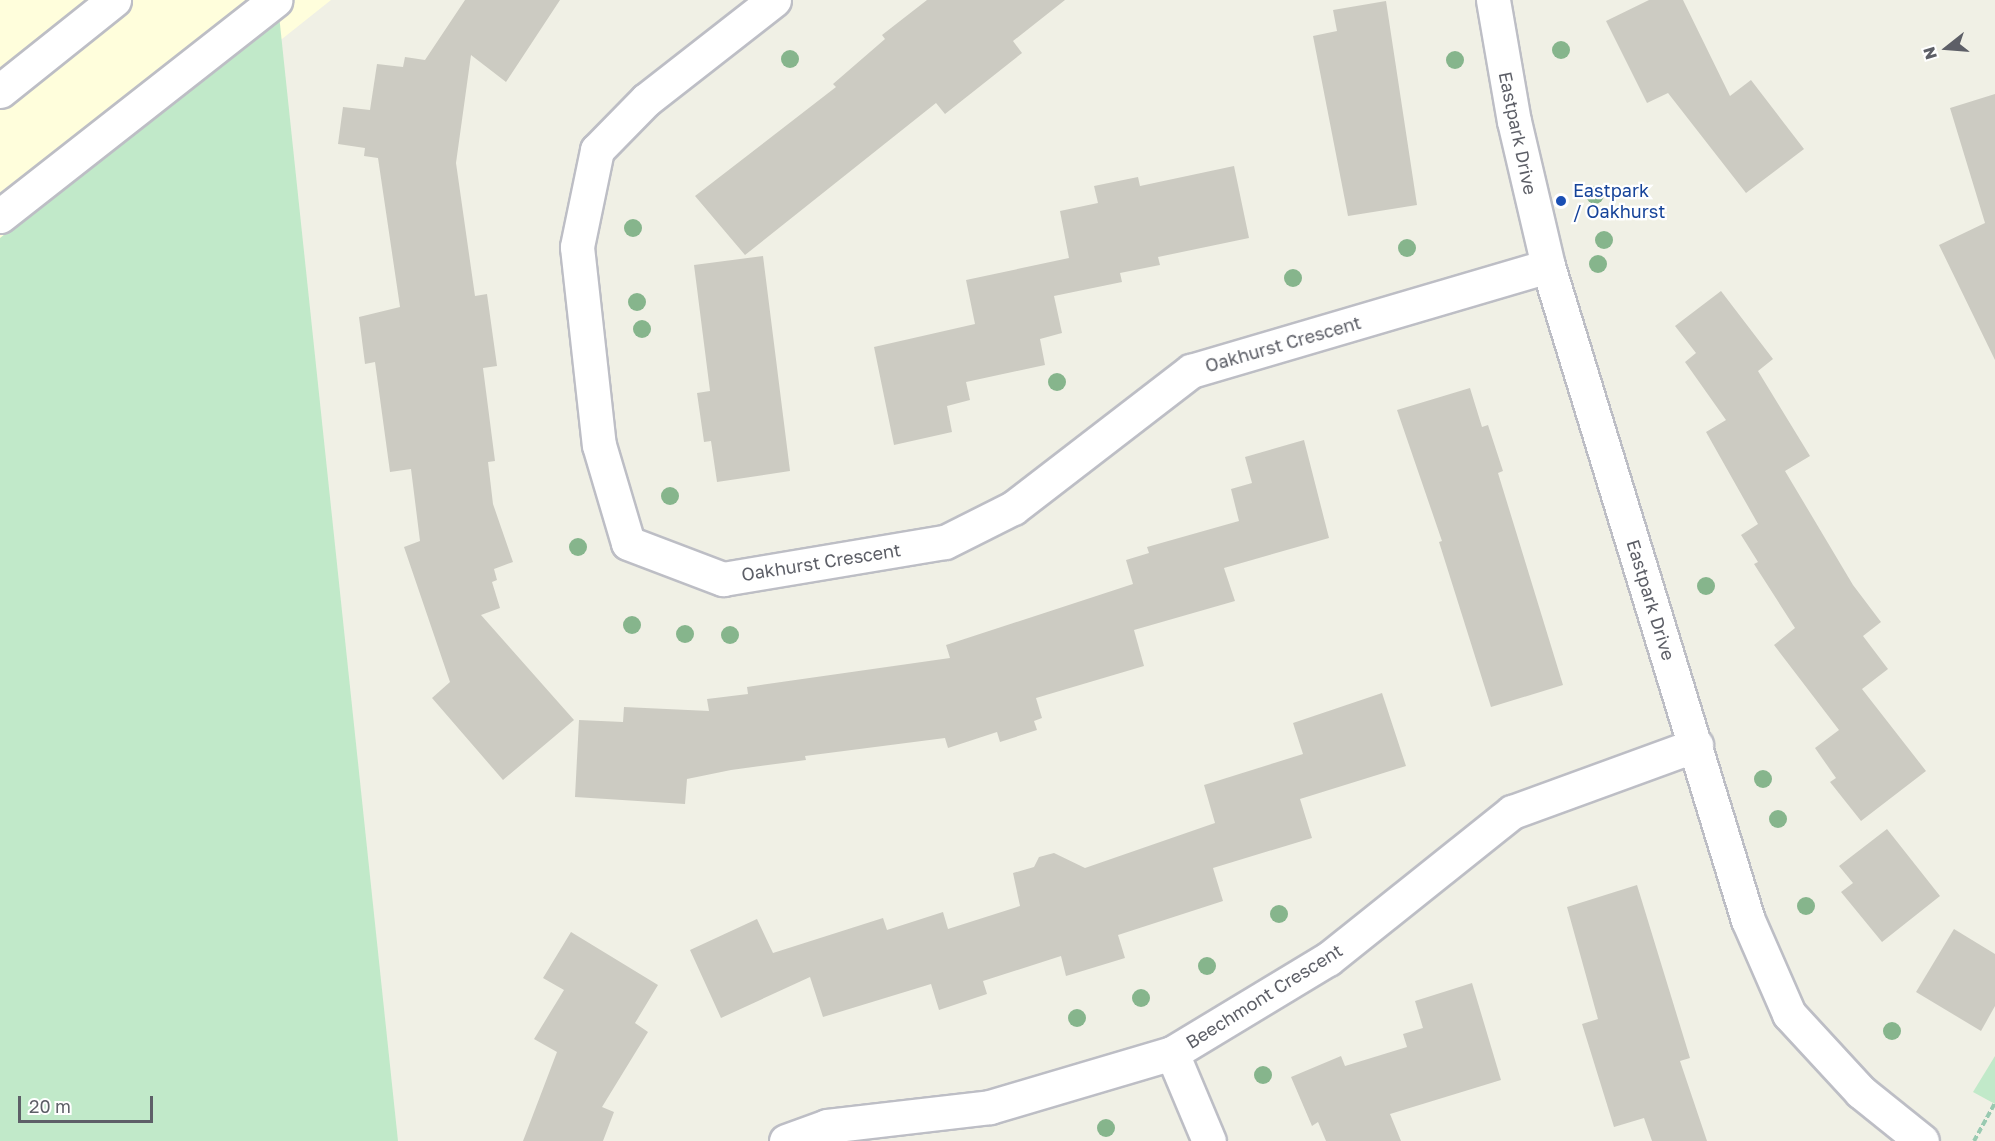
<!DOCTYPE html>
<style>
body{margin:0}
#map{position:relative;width:1995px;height:1141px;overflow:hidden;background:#f0f0e5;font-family:"Golos Text",sans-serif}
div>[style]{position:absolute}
.commercial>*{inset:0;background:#fffedc}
.green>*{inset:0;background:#c1e9c9}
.building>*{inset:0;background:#cccbc2}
.path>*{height:4px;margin-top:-2px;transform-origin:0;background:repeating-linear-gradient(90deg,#99cab1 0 6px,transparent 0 9px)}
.roads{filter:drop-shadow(2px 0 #bdbec5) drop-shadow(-2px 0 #bdbec5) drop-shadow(0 2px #bdbec5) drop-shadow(0 -2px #bdbec5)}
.minor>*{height:33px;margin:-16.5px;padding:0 16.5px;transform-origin:16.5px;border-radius:16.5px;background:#fff}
.trees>*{width:18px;height:18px;margin:-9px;border-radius:50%;background:#86b58c}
.dots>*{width:16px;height:16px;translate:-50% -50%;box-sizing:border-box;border:3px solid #fff;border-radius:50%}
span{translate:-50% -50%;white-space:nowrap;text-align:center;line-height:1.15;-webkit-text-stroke:4.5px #fff;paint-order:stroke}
.street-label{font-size:18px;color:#5d5f67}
.transit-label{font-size:18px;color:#164399}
.left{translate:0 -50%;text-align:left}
.north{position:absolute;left:1917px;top:18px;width:60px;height:60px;-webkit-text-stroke:4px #fff;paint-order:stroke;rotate:253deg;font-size:16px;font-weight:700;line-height:24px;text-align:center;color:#5d5f67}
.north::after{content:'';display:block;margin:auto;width:21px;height:27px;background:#5d5f67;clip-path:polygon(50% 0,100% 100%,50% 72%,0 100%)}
.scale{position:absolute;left:18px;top:1096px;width:135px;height:27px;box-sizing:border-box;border:3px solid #5d5f67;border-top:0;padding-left:8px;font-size:18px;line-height:21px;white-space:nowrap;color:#5d5f67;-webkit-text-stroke:4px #fff;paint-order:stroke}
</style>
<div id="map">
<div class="commercial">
<i style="clip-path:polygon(0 0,331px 0,0 263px)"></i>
</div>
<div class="green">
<i style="clip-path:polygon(279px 15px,398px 1141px,0 1141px,0 238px)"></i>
<i style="clip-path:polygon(1995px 1056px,1995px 1104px,1973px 1092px)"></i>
</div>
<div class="building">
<i style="clip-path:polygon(465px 0,560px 0,506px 82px,471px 55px,456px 163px,475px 296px,487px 294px,497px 366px,483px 368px,495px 461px,488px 462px,493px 504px,513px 562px,494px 569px,497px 580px,492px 582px,500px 608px,481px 615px,574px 720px,503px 780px,432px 698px,450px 682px,404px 547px,420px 541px,411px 469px,390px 472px,375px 362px,365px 364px,359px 317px,400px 307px,378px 158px,364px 156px,365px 148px,338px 144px,343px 107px,370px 110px,377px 64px,403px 67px,405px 57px,425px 60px)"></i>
<i style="clip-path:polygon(927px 0,1065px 0,1013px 41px,1022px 53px,945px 114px,936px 103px,745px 255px,695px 196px,836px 87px,833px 84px,885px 39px,882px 35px)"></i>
<i style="clip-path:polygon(1649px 0,1683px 0,1730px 96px,1751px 80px,1804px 149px,1746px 193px,1668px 93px,1647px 103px,1606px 21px)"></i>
<i style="clip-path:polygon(1386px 1px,1417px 205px,1348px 216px,1313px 36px,1337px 31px,1333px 10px)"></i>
<i style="clip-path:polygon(1995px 94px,1995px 360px,1939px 245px,1985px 223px,1950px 108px)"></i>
<i style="clip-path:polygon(1234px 166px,1249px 238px,1158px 257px,1160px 265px,1120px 273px,1122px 282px,1054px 296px,1062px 333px,1040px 339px,1045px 365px,966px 382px,970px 400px,947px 406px,952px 432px,894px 445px,874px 347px,975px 324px,966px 280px,1069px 258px,1060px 211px,1098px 203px,1094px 186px,1138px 177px,1140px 186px)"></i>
<i style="clip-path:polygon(763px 256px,790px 471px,717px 482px,711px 441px,704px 442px,697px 393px,710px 391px,694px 265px)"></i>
<i style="clip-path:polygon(1721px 291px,1773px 359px,1758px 371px,1810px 456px,1785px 471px,1853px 585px,1881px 622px,1863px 636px,1888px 669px,1862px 689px,1926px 771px,1861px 821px,1830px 782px,1836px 778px,1815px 748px,1839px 730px,1774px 645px,1795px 628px,1754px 564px,1758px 562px,1741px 535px,1758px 524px,1706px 432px,1726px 420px,1685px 362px,1696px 353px,1675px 326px)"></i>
<i style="clip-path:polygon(1470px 388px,1482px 427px,1488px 425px,1503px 471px,1498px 473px,1563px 685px,1491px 707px,1439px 542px,1442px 541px,1397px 410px)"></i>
<i style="clip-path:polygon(1304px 440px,1329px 538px,1224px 568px,1235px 601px,1134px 630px,1144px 666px,1036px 698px,1042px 718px,1034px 721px,1037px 730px,1000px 742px,997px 732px,948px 748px,945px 738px,805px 756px,806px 760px,731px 770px,687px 779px,685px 804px,575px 797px,579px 720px,623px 722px,624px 707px,709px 711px,707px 699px,748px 694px,747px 687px,950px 658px,946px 645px,1133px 584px,1126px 560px,1149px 553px,1147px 547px,1239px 521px,1231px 489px,1252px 483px,1245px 457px)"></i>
<i style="clip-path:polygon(1382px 693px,1406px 766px,1300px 799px,1312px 838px,1213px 868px,1223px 901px,1118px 935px,1125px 958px,1066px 976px,1061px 956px,983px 981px,987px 994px,939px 1010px,931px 984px,823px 1017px,810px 977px,721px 1018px,690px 950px,757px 919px,773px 953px,883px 918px,887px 930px,943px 912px,948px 929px,1020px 906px,1013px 873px,1034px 867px,1039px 857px,1054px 853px,1085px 868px,1215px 823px,1204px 785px,1303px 754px,1293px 723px)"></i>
<i style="clip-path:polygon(1887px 829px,1940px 896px,1882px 942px,1841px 892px,1853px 883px,1839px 866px)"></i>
<i style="clip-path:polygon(1637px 885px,1690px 1058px,1680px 1061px,1707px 1141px,1652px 1141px,1644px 1118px,1614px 1127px,1582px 1024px,1598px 1019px,1567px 907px)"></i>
<i style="clip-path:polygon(1954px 929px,1995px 954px,1995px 1006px,1981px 1031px,1916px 992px)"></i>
<i style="clip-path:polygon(571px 932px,658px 985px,635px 1023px,648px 1032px,602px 1107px,614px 1112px,603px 1141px,523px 1141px,557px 1052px,534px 1039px,564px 990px,543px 978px)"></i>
<i style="clip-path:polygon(1472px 983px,1501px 1080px,1390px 1114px,1401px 1141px,1326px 1141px,1318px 1122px,1312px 1126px,1291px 1077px,1341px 1056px,1345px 1066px,1407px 1047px,1403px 1034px,1423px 1028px,1415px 1001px)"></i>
</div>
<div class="path">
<i style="left:1974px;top:1141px;width:43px;rotate:-61.1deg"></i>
</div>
<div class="roads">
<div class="minor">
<i style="left:774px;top:0;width:162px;rotate:142deg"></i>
<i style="left:646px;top:100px;width:70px;rotate:134.4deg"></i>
<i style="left:597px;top:150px;width:99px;rotate:101.7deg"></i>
<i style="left:577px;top:247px;width:199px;rotate:83.7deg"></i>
<i style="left:599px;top:445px;width:102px;rotate:73.5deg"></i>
<i style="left:628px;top:543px;width:102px;rotate:20.8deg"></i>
<i style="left:723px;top:579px;width:225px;rotate:-9.5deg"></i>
<i style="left:945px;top:542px;width:76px;rotate:-26.6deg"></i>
<i style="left:1013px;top:508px;width:225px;rotate:-37.6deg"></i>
<i style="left:1191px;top:371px;width:372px;rotate:-16.4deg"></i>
<i style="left:1493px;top:0;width:123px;rotate:80.2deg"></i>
<i style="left:1514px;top:121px;width:149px;rotate:76.8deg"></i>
<i style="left:1548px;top:266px;width:684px;rotate:73deg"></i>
<i style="left:1748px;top:920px;width:103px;rotate:66.4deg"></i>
<i style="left:1789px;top:1014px;width:106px;rotate:47.3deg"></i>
<i style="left:1861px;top:1092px;width:78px;rotate:38.8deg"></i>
<i style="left:0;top:91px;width:146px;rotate:-38.6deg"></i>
<i style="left:0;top:216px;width:350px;rotate:-38.1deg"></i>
<i style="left:1172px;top:1053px;width:95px;rotate:67.2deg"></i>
<i style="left:786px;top:1141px;width:44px;rotate:-20.1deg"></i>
<i style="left:827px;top:1126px;width:164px;rotate:-6.6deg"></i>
<i style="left:990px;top:1107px;width:190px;rotate:-16.5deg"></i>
<i style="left:1172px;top:1053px;width:182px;rotate:-31.1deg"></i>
<i style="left:1328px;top:959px;width:236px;rotate:-38.6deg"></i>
<i style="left:1512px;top:812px;width:196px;rotate:-20deg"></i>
</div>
</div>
<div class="trees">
<i style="left:1561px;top:50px"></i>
<i style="left:790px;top:59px"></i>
<i style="left:1455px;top:60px"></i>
<i style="left:1595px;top:195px"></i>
<i style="left:633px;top:228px"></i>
<i style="left:1604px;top:240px"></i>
<i style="left:1407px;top:248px"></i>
<i style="left:1598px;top:264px"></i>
<i style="left:1293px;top:278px"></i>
<i style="left:637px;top:302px"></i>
<i style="left:642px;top:329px"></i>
<i style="left:1057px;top:382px"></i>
<i style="left:670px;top:496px"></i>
<i style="left:578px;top:547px"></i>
<i style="left:1706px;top:586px"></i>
<i style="left:632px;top:625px"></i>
<i style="left:685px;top:634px"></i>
<i style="left:730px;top:635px"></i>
<i style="left:1763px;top:779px"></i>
<i style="left:1778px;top:819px"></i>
<i style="left:1806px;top:906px"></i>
<i style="left:1279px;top:914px"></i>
<i style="left:1207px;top:966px"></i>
<i style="left:1141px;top:998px"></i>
<i style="left:1077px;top:1018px"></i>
<i style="left:1892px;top:1031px"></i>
<i style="left:1263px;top:1075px"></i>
<i style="left:1106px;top:1128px"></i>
</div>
<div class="dots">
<i style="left:1561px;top:201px;background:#1a4fb4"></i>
</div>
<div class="street-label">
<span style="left:1518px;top:133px;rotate:78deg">Eastpark Drive</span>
<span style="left:1283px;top:344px;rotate:-16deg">Oakhurst Crescent</span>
<span style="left:821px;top:562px;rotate:-9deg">Oakhurst Crescent</span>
<span style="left:1651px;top:600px;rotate:73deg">Eastpark Drive</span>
<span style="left:1264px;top:996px;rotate:-32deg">Beechmont Crescent</span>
</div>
<div class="transit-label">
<span class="left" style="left:1573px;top:201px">Eastpark<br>/ Oakhurst</span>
</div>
<div class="north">N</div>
<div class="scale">20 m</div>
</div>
